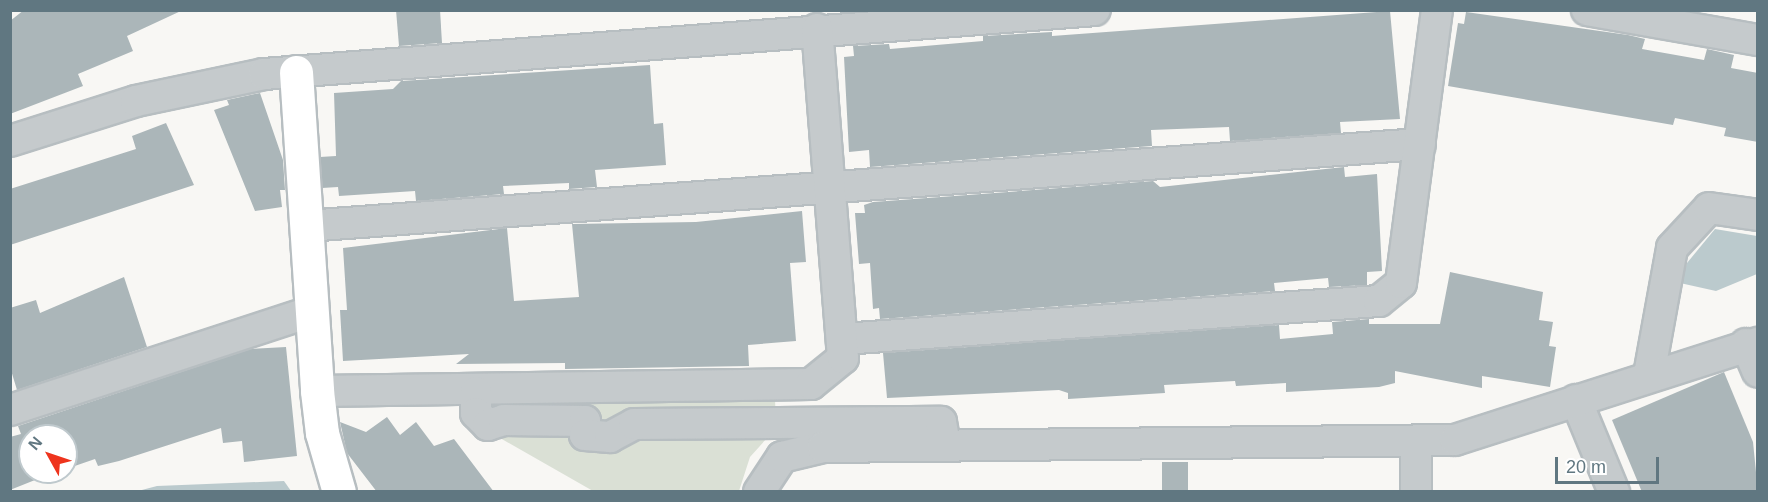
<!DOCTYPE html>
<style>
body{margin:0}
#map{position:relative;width:1768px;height:502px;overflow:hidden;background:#f8f7f4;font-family:Arial,sans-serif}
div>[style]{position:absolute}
.green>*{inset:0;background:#dae0d5}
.water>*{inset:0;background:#bbcacd}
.building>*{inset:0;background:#abb6b9}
.roads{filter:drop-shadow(2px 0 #b7bec1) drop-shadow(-2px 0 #b7bec1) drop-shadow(0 2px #b7bec1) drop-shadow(0 -2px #b7bec1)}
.street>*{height:30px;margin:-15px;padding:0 15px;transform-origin:15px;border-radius:15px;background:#c5cacc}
.secondary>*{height:33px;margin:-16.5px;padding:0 16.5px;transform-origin:16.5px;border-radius:16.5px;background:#fff}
span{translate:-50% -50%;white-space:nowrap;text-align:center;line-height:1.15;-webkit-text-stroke:6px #fff;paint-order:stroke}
.frame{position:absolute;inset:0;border:12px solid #607781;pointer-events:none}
.north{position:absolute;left:18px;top:424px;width:60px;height:60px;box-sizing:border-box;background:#fff;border:2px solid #bfc9cd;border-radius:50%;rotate:310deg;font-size:16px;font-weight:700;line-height:24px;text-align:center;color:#607781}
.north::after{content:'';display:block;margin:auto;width:21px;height:27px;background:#ee341d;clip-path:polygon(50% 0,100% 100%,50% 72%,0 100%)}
.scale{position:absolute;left:1555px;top:457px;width:104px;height:27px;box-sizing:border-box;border:3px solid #607781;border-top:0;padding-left:8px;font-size:18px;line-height:21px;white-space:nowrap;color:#607781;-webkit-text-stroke:4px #fff;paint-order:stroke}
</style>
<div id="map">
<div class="green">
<i style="clip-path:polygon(775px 398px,776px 428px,750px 457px,739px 491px,593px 491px,500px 438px,517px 405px)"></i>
</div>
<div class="water">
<i style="clip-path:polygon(1715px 229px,1757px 236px,1757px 274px,1716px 291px,1680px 283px,1687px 263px)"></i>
<i style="clip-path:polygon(284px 481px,291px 491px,138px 491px,157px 486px)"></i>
</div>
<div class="building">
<i style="clip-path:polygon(24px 10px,183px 10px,127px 36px,133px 51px,78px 74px,83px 86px,10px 114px,10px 21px)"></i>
<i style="clip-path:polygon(396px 10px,440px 10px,442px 43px,399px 46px)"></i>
<i style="clip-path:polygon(1390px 11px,1400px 119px,1340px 122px,1341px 133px,1230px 141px,1229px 127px,1151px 130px,1152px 146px,870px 167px,869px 150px,849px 152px,844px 57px,854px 56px,853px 46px,889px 44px,890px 49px,983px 41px,983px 36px,1052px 32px,1052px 36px)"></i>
<i style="clip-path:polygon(1466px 12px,1628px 35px,1645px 39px,1642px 49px,1704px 60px,1707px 49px,1734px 55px,1731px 68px,1758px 73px,1758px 142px,1724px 136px,1726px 128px,1675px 118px,1673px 125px,1448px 86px,1458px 23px,1464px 24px)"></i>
<i style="clip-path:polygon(650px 65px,654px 124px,663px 123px,666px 165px,595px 170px,597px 187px,569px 189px,569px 183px,503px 186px,504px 194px,416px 201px,415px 191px,339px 196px,338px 187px,322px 188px,320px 157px,336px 156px,334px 93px,393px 89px,401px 81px)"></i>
<i style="clip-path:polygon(260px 93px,283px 160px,285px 190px,280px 190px,282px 207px,255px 211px,214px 110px,229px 105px,227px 100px)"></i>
<i style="clip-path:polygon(166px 123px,194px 185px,10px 245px,10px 189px,136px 149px,132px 136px)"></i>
<i style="clip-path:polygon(1344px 167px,1345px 177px,1377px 174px,1382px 271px,1367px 272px,1367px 285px,1329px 287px,1328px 278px,1274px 283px,1275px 291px,880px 319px,879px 308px,873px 309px,870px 263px,859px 264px,855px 213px,865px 213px,864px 205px,873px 202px,1153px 181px,1160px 187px)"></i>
<i style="clip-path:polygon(802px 211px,806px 262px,790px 263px,796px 341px,748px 345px,749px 366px,565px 369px,565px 363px,456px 364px,469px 354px,343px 361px,340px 310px,347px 310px,343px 248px,507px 228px,514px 301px,579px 297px,572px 224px,696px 222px)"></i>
<i style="clip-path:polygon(1450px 272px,1543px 292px,1539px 320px,1553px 322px,1549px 346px,1556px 347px,1550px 387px,1482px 376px,1482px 388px,1395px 371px,1395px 383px,1379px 387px,1286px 392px,1286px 383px,1236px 386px,1235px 381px,1164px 385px,1165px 393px,1068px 399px,1068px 393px,1059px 390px,887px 398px,883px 353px,1279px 325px,1280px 339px,1333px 334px,1332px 322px,1369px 319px,1369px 324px,1440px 324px)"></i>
<i style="clip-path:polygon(124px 277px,147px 347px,17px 390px,10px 367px,10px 308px,36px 300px,40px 313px)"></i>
<i style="clip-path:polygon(286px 347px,297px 456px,244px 462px,242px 441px,223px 443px,221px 428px,119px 461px,98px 466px,95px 459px,66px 469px,66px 436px,30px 436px,30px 472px,55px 472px,10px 490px,10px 437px,21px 434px,18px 426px,250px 349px)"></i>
<i style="clip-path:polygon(1724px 372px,1753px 442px,1758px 492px,1642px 492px,1612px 420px)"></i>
<i style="clip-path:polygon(387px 417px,400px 435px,416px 422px,434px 446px,454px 439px,494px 492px,377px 492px,347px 453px,340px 422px,366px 432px)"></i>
<i style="clip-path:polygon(1162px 462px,1188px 462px,1188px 492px,1162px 492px)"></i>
</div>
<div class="roads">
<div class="street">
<i style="left:1587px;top:10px;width:174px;rotate:10deg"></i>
<i style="left:10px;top:141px;width:132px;rotate:-17.6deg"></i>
<i style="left:136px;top:101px;width:131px;rotate:-11.9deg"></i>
<i style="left:264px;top:74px;width:833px;rotate:-4.4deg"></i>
<i style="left:306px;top:226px;width:1117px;rotate:-4.21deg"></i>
<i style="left:842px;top:339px;width:538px;rotate:-4.05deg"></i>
<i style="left:1379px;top:301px;width:28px;rotate:-39deg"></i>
<i style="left:1401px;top:283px;width:275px;rotate:-82.5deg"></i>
<i style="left:1746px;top:344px;width:30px;rotate:67deg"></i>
<i style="left:1649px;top:375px;width:129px;rotate:-79.7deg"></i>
<i style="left:1672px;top:248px;width:54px;rotate:-47.2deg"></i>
<i style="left:1709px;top:208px;width:49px;rotate:8.1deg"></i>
<i style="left:317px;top:391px;width:494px;rotate:-0.8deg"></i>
<i style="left:811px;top:384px;width:41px;rotate:-39.1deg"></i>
<i style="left:843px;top:358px;width:330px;rotate:-94.5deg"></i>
<i style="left:476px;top:392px;width:21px;rotate:90deg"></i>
<i style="left:476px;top:413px;width:17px;rotate:45deg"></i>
<i style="left:488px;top:425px;width:17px;rotate:-17deg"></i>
<i style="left:504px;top:420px;width:81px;rotate:0.7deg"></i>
<i style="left:585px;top:421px;width:14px;rotate:90deg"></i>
<i style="left:585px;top:435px;width:25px;rotate:5deg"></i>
<i style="left:610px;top:437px;width:27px;rotate:-28deg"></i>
<i style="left:634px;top:424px;width:307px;rotate:-0.4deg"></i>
<i style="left:941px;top:422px;width:23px;rotate:80deg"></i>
<i style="left:1576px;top:400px;width:100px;rotate:67.6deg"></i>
<i style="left:10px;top:410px;width:318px;rotate:-18.1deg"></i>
<i style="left:1416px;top:444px;width:48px;rotate:90deg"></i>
<i style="left:759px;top:492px;width:42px;rotate:-56.7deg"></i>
<i style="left:782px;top:457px;width:42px;rotate:-13.7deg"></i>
<i style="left:823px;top:447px;width:632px;rotate:-0.63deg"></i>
<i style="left:1455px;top:440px;width:318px;rotate:-17.8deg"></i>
</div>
<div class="secondary">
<i style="left:296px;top:72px;width:320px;rotate:86.2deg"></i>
<i style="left:317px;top:391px;width:42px;rotate:83.2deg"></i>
<i style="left:322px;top:433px;width:61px;rotate:73.9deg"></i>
</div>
</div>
<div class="frame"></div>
<div class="north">N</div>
<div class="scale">20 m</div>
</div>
